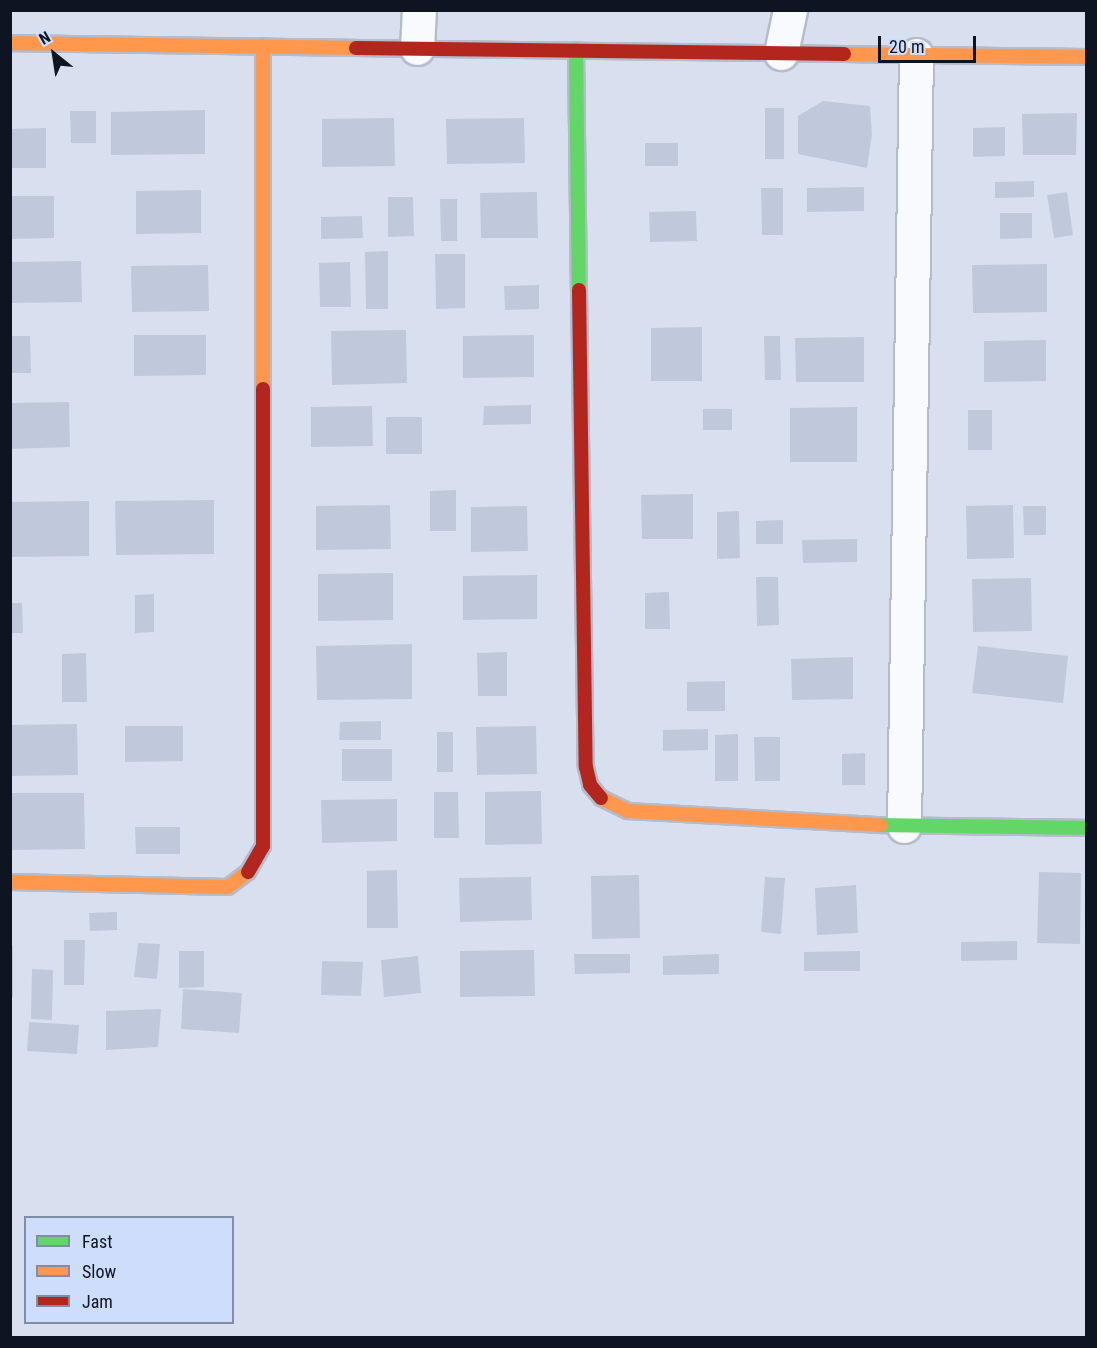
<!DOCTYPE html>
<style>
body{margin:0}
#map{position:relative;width:1097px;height:1348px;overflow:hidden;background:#d8e0f0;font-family:"Roboto Condensed",sans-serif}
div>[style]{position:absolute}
.building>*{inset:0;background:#bfc9db}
.roads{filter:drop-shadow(2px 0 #b4bbc9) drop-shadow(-2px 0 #b4bbc9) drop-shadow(0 2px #b4bbc9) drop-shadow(0 -2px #b4bbc9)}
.street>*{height:33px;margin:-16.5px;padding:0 16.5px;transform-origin:16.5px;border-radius:16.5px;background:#f9fafd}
.fast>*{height:14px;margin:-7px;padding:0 7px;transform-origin:7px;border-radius:7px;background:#63d668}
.slow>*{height:14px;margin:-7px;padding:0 7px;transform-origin:7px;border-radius:7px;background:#ff974d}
.jam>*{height:14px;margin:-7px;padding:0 7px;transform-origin:7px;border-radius:7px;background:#b3261e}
span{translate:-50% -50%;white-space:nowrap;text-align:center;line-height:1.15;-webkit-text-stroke:6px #cdddfb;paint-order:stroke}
.frame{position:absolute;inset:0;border:12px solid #0e1522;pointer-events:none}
.legend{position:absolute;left:24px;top:1216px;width:210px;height:108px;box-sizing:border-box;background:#cdddfb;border:2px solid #818da4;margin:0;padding:8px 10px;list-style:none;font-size:18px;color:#0e1522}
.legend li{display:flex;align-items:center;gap:12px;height:30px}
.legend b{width:30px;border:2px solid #818da4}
.north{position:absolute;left:24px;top:24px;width:60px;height:60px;-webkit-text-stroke:4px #cdddfb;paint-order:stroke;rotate:330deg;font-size:16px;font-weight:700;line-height:24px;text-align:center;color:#0e1522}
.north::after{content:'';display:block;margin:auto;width:21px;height:27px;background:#0e1522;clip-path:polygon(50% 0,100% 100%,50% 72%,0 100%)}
.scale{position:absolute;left:878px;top:36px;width:98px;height:27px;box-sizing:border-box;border:3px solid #0e1522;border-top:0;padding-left:8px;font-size:18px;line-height:21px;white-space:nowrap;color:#0e1522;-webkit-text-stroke:4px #cdddfb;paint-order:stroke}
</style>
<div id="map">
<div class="building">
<i style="clip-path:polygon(823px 101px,870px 106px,872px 134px,867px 168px,798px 154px,798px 116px)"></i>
<i style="clip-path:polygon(765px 108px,784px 108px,784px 159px,765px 159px)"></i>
<i style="clip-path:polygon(205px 110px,205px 154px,111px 155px,111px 112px)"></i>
<i style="clip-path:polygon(70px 111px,96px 111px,96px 143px,71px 143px)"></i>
<i style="clip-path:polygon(1077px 113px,1076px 155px,1023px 155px,1022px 114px)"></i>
<i style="clip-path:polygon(394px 118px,395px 166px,322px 167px,322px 119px)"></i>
<i style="clip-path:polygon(524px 118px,525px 163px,447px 164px,446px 119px)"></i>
<i style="clip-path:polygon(1005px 127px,1005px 156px,973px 157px,973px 128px)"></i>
<i style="clip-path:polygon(46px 128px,46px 168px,10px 168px,10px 129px)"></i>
<i style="clip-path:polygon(645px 143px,678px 143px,678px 166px,645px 166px)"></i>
<i style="clip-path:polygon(1034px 181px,1034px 197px,995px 198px,995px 182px)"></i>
<i style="clip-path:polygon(864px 187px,864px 211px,807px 212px,807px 188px)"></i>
<i style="clip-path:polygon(761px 188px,783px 188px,783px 235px,762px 235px)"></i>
<i style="clip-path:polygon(201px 190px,201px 233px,136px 234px,136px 191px)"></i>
<i style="clip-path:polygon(537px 192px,538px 238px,481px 238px,480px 193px)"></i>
<i style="clip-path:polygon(1067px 192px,1073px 235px,1054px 238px,1047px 195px)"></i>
<i style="clip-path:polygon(10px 196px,54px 196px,54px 238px,10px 239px)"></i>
<i style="clip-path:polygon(388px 197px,413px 197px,414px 236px,388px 237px)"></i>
<i style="clip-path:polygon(440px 199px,457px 199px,457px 241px,441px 241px)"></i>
<i style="clip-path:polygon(696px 211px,697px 241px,650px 242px,649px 212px)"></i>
<i style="clip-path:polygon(1000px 213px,1032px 213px,1032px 238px,1000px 239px)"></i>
<i style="clip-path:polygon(362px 216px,363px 238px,321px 239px,321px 217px)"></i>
<i style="clip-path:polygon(388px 251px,388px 309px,366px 309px,365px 252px)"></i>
<i style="clip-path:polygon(435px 254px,465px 254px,465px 308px,436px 309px)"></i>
<i style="clip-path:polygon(81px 261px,82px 302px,10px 303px,10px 262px)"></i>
<i style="clip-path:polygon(350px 262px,351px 307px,320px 307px,319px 263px)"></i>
<i style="clip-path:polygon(1047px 264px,1047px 312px,973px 313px,972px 265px)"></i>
<i style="clip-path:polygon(208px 265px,209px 311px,132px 312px,131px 266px)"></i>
<i style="clip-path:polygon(539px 285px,539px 309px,505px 310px,504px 286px)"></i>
<i style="clip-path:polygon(702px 327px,702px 381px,651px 381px,651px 328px)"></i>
<i style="clip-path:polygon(406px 330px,407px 383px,332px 385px,331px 331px)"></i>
<i style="clip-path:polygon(134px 335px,206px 335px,206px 375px,134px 376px)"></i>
<i style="clip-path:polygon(534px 335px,534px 377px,463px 378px,463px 336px)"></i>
<i style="clip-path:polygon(10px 336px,30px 336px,31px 373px,10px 373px)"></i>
<i style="clip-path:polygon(764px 336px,780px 336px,781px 380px,765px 380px)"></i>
<i style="clip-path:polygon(864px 337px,864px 382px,796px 382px,795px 338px)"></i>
<i style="clip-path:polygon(1046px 340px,1046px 381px,984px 382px,984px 341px)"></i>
<i style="clip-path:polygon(69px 402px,70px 447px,10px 449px,10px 403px)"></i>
<i style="clip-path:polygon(531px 405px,531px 424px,483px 425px,484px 406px)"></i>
<i style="clip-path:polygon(372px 406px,373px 446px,311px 447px,311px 407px)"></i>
<i style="clip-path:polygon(857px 407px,857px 462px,790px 462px,790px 408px)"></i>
<i style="clip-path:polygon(703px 409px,732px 409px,732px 430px,703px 430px)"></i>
<i style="clip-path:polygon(968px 410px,992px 410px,992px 450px,968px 450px)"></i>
<i style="clip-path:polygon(386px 417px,422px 417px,422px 454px,386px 454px)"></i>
<i style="clip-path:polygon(456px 490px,456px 531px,430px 531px,430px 491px)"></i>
<i style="clip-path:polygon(693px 494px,693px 539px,642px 539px,641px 495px)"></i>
<i style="clip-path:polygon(214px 500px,214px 554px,116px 555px,115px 501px)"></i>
<i style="clip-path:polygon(89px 501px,89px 556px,10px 557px,10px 502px)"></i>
<i style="clip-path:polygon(390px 505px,391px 549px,316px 550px,316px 506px)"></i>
<i style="clip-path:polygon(1013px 505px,1014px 558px,967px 559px,966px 506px)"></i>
<i style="clip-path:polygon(527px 506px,528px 551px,471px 552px,471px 507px)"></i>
<i style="clip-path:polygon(1023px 506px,1046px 506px,1046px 535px,1024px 535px)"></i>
<i style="clip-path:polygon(739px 511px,740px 558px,717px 559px,717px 512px)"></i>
<i style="clip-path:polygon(783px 520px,783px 544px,756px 544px,756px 521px)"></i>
<i style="clip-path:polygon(857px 539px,857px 562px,803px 563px,802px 540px)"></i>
<i style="clip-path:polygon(393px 573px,393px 620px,318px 621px,318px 574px)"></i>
<i style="clip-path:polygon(537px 575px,537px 619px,463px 620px,463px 576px)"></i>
<i style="clip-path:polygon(756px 577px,778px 577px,779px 625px,757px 626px)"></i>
<i style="clip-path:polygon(1031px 578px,1032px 631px,973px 632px,972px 579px)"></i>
<i style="clip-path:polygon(669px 592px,670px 629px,645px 629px,645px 593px)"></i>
<i style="clip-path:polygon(154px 594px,154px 632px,135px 633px,135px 595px)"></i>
<i style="clip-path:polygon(10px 603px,22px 603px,23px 633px,10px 633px)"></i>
<i style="clip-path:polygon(412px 644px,412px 699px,317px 700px,316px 646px)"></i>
<i style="clip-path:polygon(978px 646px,1068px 656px,1063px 703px,972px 693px)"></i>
<i style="clip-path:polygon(507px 652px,507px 696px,478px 696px,477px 653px)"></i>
<i style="clip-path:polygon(86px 653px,87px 702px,62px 702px,62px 654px)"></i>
<i style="clip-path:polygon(853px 657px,853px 699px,792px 700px,791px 659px)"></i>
<i style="clip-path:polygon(725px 681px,725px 711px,687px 711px,687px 682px)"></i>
<i style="clip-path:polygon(381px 721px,381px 740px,339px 740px,340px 722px)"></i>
<i style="clip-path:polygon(77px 724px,78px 775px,10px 776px,10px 725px)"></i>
<i style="clip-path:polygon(125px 726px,183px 726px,183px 761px,125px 762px)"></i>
<i style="clip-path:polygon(536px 726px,537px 774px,477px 775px,476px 727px)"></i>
<i style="clip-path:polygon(708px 729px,708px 750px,663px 751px,663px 730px)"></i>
<i style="clip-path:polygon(437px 732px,453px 732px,453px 772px,437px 772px)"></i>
<i style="clip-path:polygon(738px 734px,738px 781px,715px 781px,715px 735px)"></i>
<i style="clip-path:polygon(754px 737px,780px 737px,780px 781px,755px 781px)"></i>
<i style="clip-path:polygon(342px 749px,392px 749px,392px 781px,342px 781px)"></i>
<i style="clip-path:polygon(865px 753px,865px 785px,842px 785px,842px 754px)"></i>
<i style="clip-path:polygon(541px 791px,542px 844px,485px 845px,485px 792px)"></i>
<i style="clip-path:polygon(434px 792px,458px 792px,459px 838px,434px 838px)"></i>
<i style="clip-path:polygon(10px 793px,84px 793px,85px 849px,10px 850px)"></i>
<i style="clip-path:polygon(397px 799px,397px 841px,322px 843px,321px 800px)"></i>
<i style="clip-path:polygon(135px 827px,180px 827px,180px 854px,136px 854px)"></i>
<i style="clip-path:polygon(397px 870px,398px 928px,367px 928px,367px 871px)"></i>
<i style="clip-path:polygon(1039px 872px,1081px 873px,1080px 944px,1037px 943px)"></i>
<i style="clip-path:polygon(639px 875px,640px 938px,592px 939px,591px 876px)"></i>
<i style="clip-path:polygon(531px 877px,532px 920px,460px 922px,459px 878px)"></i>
<i style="clip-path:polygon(765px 877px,785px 878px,781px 934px,761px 932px)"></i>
<i style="clip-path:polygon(856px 885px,858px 933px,817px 935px,815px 888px)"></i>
<i style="clip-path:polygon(117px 912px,117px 930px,90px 931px,89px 913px)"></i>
<i style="clip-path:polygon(64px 940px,85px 940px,84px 985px,64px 985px)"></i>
<i style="clip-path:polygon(1017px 941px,1017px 960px,961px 961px,961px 942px)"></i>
<i style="clip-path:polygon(138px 943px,160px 944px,157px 979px,134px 977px)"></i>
<i style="clip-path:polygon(10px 946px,13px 946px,13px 997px,10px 997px)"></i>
<i style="clip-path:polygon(534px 950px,535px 996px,460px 997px,460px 951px)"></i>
<i style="clip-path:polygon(179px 951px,204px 951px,204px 987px,179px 988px)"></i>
<i style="clip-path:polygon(860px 951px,860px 971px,804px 971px,804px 952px)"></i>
<i style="clip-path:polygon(574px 954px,630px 954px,630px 973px,575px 974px)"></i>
<i style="clip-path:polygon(719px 954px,719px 974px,663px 975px,663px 956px)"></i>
<i style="clip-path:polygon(418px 956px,421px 993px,384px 997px,381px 960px)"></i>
<i style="clip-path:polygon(322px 961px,363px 962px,361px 996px,321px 995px)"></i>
<i style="clip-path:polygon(32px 969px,53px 970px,52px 1020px,31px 1019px)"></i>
<i style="clip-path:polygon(183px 989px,242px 993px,239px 1033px,181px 1029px)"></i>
<i style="clip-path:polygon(161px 1009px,158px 1047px,106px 1050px,106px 1011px)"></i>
<i style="clip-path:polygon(29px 1022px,79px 1025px,77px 1054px,27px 1051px)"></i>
</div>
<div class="roads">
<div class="street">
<i style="left:417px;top:48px;width:38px;rotate:-87deg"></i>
<i style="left:781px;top:53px;width:44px;rotate:-78.2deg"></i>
<i style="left:904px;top:826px;width:771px;rotate:-89.11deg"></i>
</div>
<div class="fast">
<i style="left:576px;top:50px;width:240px;rotate:89.3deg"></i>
<i style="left:881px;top:825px;width:205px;rotate:0.8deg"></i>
</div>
<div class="slow">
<i style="left:10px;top:43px;width:346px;rotate:0.8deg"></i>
<i style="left:263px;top:46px;width:343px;rotate:90deg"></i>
<i style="left:844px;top:54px;width:242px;rotate:0.7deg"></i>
<i style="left:601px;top:798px;width:30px;rotate:26deg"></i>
<i style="left:628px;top:811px;width:253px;rotate:3.2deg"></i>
<i style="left:10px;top:882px;width:218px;rotate:1.3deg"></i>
<i style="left:228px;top:887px;width:25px;rotate:-37deg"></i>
</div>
<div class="jam">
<i style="left:356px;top:48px;width:488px;rotate:0.7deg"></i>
<i style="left:579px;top:290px;width:477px;rotate:89.2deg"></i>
<i style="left:586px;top:767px;width:18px;rotate:77deg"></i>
<i style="left:590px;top:785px;width:17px;rotate:50deg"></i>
<i style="left:248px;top:872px;width:30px;rotate:-60deg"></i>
<i style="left:263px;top:846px;width:457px;rotate:-90deg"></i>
</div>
</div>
<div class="frame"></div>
<ul class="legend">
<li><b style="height:8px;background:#63d668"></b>Fast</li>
<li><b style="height:8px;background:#ff974d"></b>Slow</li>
<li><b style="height:8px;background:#b3261e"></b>Jam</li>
</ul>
<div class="north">N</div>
<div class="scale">20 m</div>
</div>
